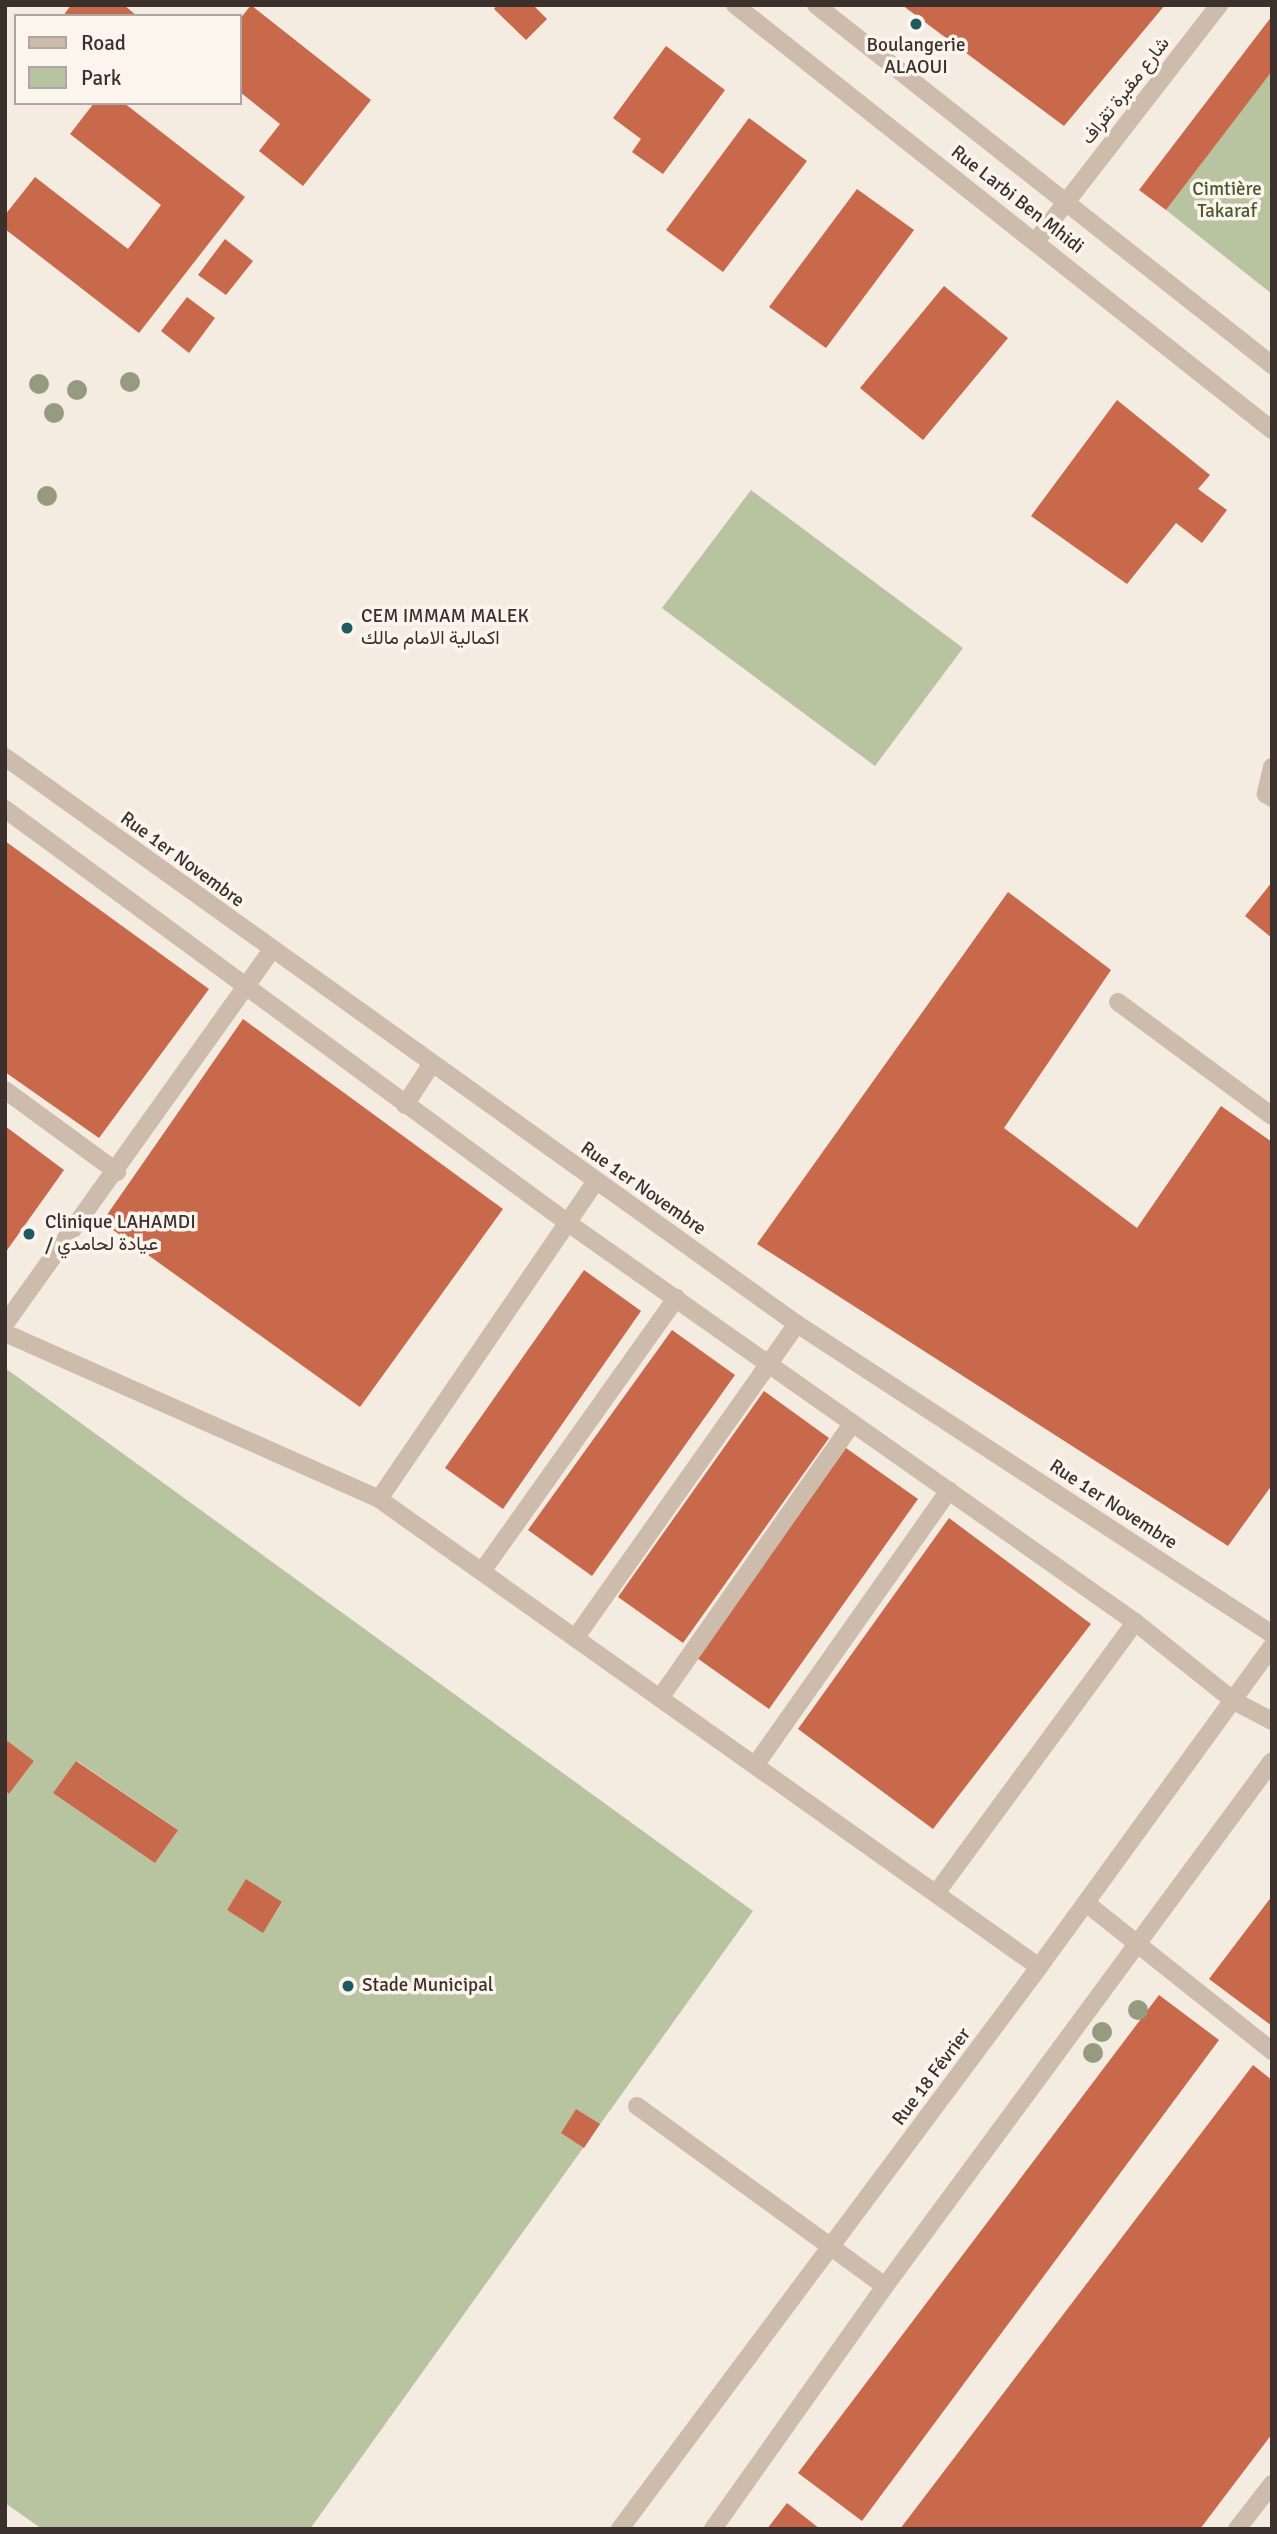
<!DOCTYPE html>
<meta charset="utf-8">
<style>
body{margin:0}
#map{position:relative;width:1277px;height:2534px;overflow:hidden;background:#f4ebe1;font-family:Signika,Vazirmatn,sans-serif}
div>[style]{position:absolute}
.green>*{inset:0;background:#b8c4a0}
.building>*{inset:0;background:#c8694b}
.minor>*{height:18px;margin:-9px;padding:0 9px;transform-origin:9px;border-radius:9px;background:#cdbbac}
.trees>*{width:20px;height:20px;margin:-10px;border-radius:50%;background:#969b7f}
.dots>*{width:19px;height:19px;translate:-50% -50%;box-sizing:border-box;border:4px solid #fbf5ee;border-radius:50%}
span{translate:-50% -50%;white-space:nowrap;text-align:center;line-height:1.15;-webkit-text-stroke:7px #fbf5ee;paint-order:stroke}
.poi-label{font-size:19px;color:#3b302b}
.left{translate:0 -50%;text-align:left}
.street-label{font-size:19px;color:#3b302b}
.park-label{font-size:19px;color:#4a5a2e}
.frame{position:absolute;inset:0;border:7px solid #3b302b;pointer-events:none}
.legend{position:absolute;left:14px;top:14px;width:228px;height:91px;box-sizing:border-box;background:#fbf5ee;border:2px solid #aea6a0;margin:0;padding:9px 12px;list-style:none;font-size:21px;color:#3b302b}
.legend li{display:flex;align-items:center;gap:14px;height:35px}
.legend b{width:35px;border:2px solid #aea6a0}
</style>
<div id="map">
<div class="green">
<i style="clip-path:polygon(1272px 70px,1272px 294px,1166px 210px)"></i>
<i style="clip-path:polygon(751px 490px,963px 648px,875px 766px,662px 608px)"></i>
<i style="clip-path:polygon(evenodd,5px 1368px,753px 1911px,310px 2529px,42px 2529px,5px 2503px,5px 1791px,9px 1794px,34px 1761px,5px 1739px,5px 1368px,77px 1761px,177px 1829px,178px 1830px,53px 1793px,77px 1761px,5px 1368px,246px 1880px,282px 1903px,263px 1932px,227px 1910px,246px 1880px)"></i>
</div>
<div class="building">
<i style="clip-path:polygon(71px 5px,124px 5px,137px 16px,63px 16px)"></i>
<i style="clip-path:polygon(251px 5px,371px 100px,303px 186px,259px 151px,280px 124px,240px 92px,240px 19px)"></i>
<i style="clip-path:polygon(497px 5px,533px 5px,547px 19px,526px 40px,494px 9px)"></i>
<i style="clip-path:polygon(902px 5px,1165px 5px,1064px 126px)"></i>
<i style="clip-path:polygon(1272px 16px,1272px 71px,1166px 210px,1139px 190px)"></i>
<i style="clip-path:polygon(666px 46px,725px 90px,663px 174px,632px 152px,641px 139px,613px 118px)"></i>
<i style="clip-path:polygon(94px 103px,124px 103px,245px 197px,139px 333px,5px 229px,5px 215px,35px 177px,128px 249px,161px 205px,70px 134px)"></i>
<i style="clip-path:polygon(749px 118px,807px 161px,723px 272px,666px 230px)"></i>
<i style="clip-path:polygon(857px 189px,914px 230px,826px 348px,769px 307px)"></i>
<i style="clip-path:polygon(225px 239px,253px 261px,226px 295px,198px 275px)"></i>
<i style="clip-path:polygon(944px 286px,1008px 338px,923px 440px,860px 388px)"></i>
<i style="clip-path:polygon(187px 297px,215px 318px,189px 353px,161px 331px)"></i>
<i style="clip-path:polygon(1117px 400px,1210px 475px,1198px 489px,1227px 510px,1202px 543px,1176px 523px,1127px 584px,1031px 516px)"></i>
<i style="clip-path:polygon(5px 841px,209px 989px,99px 1138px,5px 1072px)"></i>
<i style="clip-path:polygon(1272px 882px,1272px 938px,1245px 916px)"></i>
<i style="clip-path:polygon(1008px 892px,1111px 970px,1004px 1128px,1137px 1228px,1221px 1106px,1272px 1142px,1272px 1485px,1228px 1546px,757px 1244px)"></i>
<i style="clip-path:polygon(243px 1019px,503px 1209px,360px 1407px,102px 1222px)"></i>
<i style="clip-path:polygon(5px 1126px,64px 1170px,5px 1253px)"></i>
<i style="clip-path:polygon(584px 1270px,641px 1311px,503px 1509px,445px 1468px)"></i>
<i style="clip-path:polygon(672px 1330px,735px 1375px,592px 1576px,528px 1530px)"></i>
<i style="clip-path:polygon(764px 1391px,829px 1438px,683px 1643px,618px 1597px)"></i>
<i style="clip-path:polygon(846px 1448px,918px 1499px,769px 1709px,697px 1658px)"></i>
<i style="clip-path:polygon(949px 1518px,1091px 1624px,933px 1829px,798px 1729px)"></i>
<i style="clip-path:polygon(5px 1739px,34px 1761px,9px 1794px,5px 1791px)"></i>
<i style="clip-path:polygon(76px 1761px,178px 1830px,155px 1863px,53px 1793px)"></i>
<i style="clip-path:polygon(246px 1879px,282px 1902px,263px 1933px,227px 1910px)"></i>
<i style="clip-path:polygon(1272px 1896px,1272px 2026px,1209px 1979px)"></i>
<i style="clip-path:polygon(1159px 1995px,1219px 2040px,862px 2521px,798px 2473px)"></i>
<i style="clip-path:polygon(1253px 2065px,1272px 2080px,1272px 2434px,1200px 2529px,900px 2529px)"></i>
<i style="clip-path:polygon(576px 2109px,600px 2124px,584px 2148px,561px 2133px)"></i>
<i style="clip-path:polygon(787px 2503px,820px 2529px,767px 2529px)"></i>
</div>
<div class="minor">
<i style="left:735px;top:5px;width:685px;rotate:38.36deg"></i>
<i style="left:816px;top:5px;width:581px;rotate:38.29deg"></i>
<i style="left:1036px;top:241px;width:299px;rotate:-52.2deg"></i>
<i style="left:5px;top:757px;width:974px;rotate:35.6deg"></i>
<i style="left:797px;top:1324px;width:567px;rotate:33.13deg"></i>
<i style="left:1272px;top:767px;width:28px;rotate:103deg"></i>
<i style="left:1266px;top:794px;width:7px;rotate:34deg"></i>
<i style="left:5px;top:809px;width:699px;rotate:36.33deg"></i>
<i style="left:568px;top:1223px;width:693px;rotate:35.13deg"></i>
<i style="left:1135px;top:1622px;width:127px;rotate:38.6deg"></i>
<i style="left:1234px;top:1701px;width:43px;rotate:27.8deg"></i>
<i style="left:1118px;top:1002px;width:192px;rotate:36.5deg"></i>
<i style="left:5px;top:1090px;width:139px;rotate:36.2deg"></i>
<i style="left:405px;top:1105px;width:48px;rotate:-57deg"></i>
<i style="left:5px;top:1324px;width:458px;rotate:-54.5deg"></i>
<i style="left:5px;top:1333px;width:409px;rotate:23.9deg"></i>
<i style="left:379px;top:1499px;width:809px;rotate:35.34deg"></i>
<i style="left:379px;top:1499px;width:384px;rotate:-55.7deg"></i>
<i style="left:483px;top:1570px;width:334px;rotate:-54.6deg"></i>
<i style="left:576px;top:1637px;width:383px;rotate:-54.8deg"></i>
<i style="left:660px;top:1698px;width:335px;rotate:-55deg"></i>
<i style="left:756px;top:1764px;width:335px;rotate:-54.8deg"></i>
<i style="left:937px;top:1892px;width:335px;rotate:-53.7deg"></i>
<i style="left:1086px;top:1903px;width:238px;rotate:38.5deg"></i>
<i style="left:637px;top:2106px;width:306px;rotate:36deg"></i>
<i style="left:620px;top:2529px;width:701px;rotate:-53.29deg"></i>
<i style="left:1039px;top:1967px;width:397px;rotate:-54deg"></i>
<i style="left:713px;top:2529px;width:298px;rotate:-54.7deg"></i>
<i style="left:885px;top:2286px;width:652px;rotate:-53.6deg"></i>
<i style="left:1237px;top:2529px;width:57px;rotate:-52.1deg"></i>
</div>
<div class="trees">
<i style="left:130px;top:382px"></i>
<i style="left:39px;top:384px"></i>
<i style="left:77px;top:390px"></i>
<i style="left:54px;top:413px"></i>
<i style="left:47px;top:496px"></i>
<i style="left:1138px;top:2010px"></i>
<i style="left:1102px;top:2032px"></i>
<i style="left:1093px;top:2053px"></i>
</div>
<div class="dots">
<i style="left:916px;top:24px;background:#1f5a5e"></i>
<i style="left:347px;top:628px;background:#1f5a5e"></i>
<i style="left:29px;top:1234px;background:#1f5a5e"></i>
<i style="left:348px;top:1986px;background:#1f5a5e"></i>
</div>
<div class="poi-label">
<span style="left:916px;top:57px">Boulangerie<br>ALAOUI</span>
<span class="left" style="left:361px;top:628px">CEM IMMAM MALEK<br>اكمالية الامام مالك</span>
<span class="left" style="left:45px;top:1234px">Clinique LAHAMDI<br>/ عيادة لحامدي</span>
<span class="left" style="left:362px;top:1986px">Stade Municipal</span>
</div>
<div class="street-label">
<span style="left:1126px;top:91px;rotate:-52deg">شارع مقبرة تقراف</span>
<span style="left:1017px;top:200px;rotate:38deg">Rue Larbi Ben Mhidi</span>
<span style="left:182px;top:860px;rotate:36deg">Rue 1er Novembre</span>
<span style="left:643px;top:1189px;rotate:35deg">Rue 1er Novembre</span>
<span style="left:1113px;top:1505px;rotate:33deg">Rue 1er Novembre</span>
<span style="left:932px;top:2077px;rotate:-53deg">Rue 18 Février</span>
</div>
<div class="park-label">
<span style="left:1227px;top:201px">Cimtière<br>Takaraf</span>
</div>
<div class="frame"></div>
<ul class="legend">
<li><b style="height:9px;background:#cdbbac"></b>Road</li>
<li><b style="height:19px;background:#b8c4a0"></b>Park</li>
</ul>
</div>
